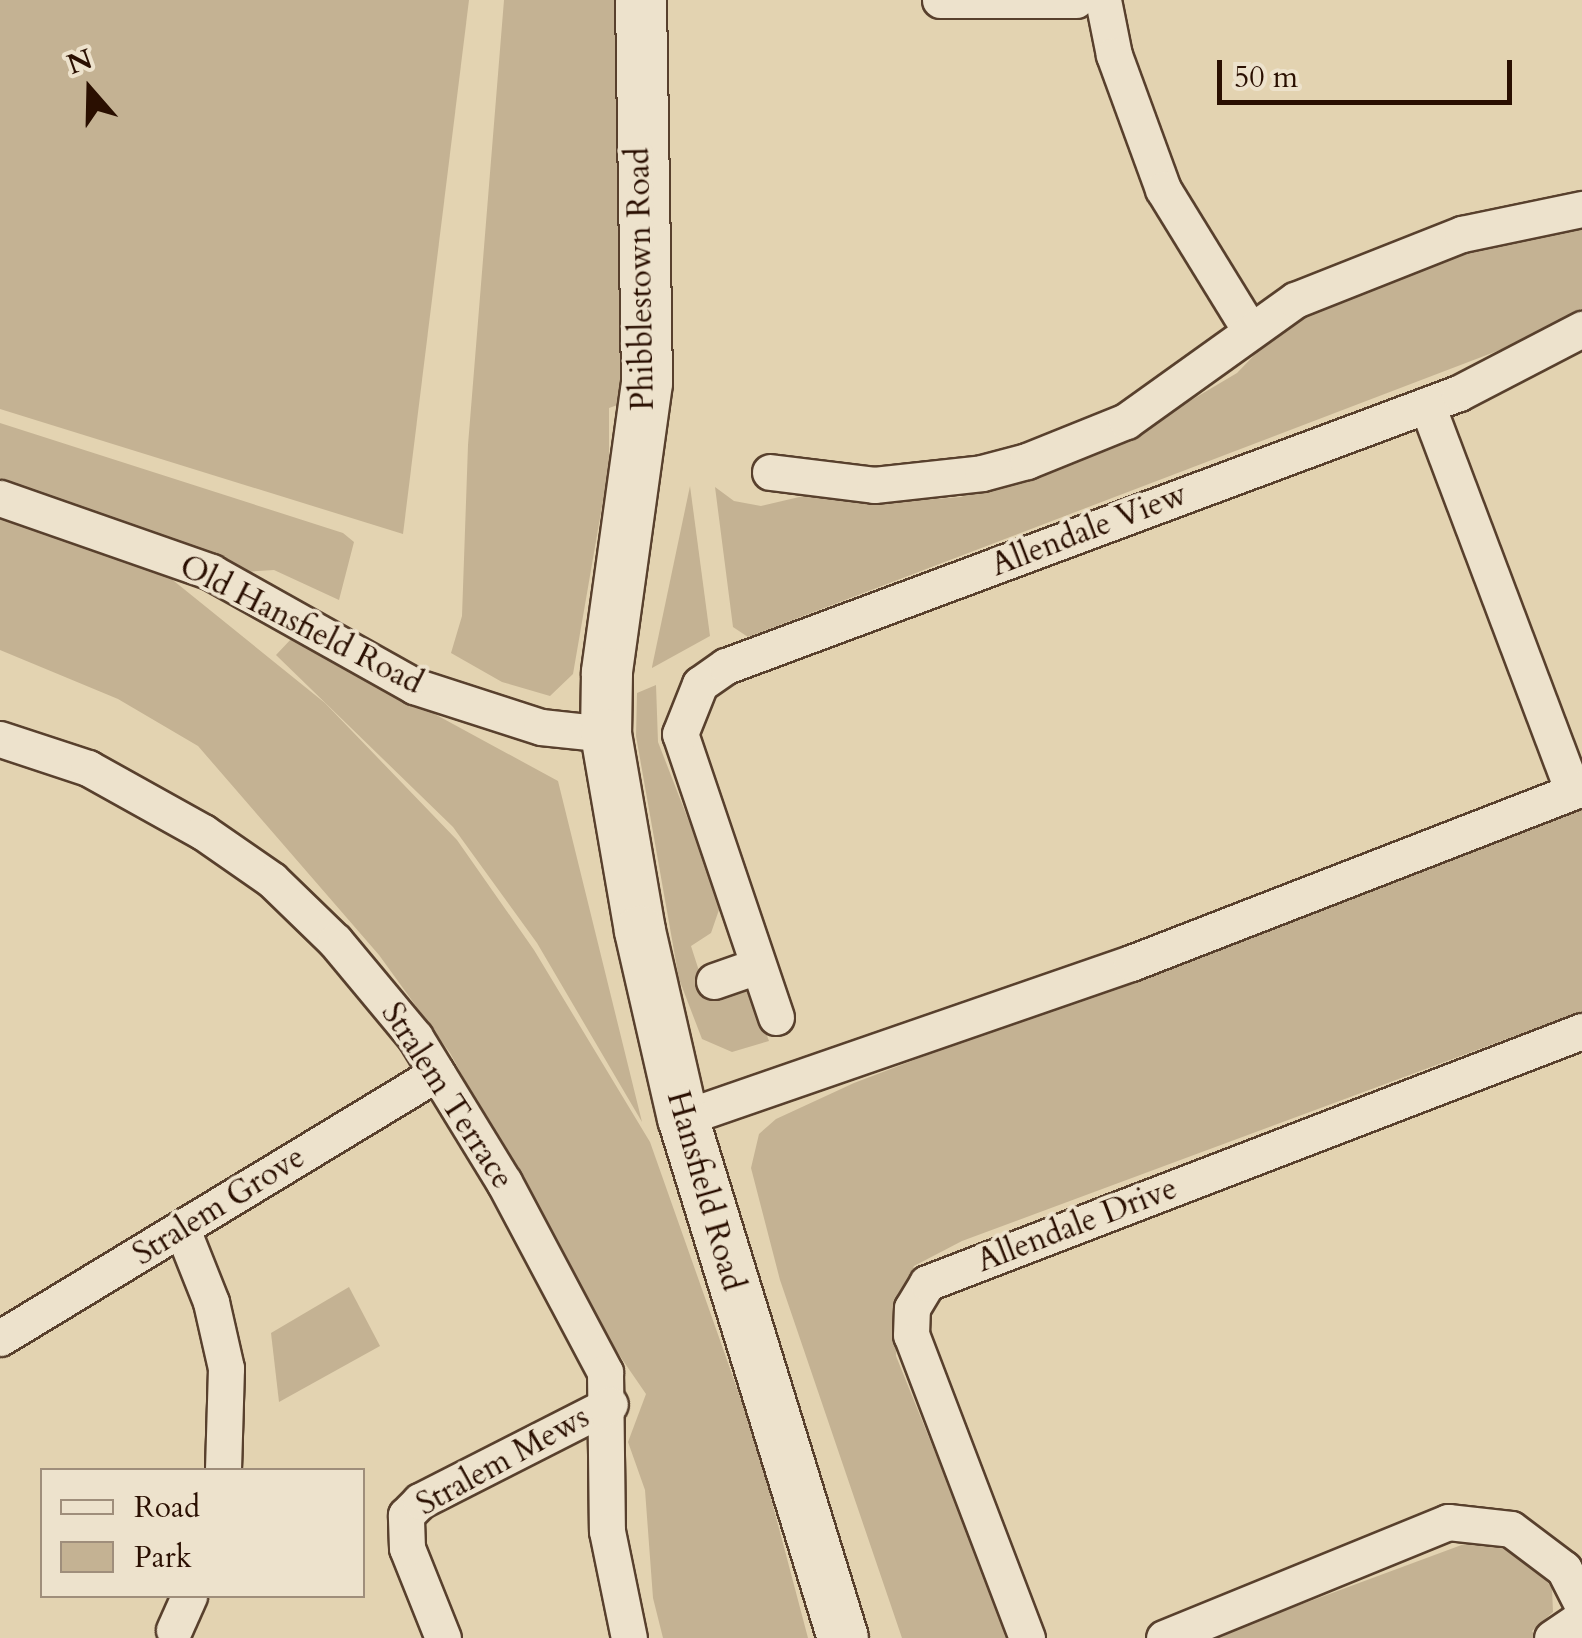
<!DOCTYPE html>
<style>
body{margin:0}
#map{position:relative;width:1582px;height:1638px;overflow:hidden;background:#e3d3b1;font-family:Cardo,serif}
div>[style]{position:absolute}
.green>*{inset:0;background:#c4b293}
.roads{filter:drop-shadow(2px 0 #58402d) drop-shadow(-2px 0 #58402d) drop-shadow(0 2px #58402d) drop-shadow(0 -2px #58402d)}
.street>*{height:35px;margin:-17.5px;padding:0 17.5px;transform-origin:17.5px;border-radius:17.5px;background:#ede2cc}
.secondary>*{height:50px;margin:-25px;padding:0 25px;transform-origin:25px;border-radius:25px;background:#ede2cc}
span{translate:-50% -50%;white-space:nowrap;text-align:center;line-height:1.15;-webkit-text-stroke:8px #ede2cc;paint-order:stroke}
.street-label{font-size:32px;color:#2a0f01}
.legend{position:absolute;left:40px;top:1468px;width:325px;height:130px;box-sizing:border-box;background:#ede2cc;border:2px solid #9f8e7b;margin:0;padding:12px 18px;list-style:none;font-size:30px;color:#2a0f01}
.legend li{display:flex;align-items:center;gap:20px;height:50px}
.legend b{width:50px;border:2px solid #9f8e7b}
.north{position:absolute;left:40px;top:40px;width:100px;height:100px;-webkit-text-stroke:8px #ede2cc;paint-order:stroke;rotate:340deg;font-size:28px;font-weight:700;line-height:40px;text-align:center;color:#2a0f01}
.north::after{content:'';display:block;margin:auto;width:35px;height:45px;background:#2a0f01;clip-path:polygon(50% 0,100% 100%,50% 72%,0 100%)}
.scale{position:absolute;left:1217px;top:60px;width:295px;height:45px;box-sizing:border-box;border:5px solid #2a0f01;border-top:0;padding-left:12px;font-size:30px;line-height:35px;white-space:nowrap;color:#2a0f01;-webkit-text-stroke:8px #ede2cc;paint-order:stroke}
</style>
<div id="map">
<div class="green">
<i style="clip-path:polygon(0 0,469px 0,403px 534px,0 409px)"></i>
<i style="clip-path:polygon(504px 0,615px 0,623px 403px,609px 408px,609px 466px,573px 674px,550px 696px,502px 682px,451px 653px,462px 616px,468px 445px)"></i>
<i style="clip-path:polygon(1582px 227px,1582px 309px,1539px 335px,748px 637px,733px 627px,715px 487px,734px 501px,761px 506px,812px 494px,896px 502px,961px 497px,1156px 421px,1237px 373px,1267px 342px,1312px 313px,1447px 258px)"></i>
<i style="clip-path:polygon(0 423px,343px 533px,354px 542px,339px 600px,274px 570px,169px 577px,325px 703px,457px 840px,534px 950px,650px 1142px,757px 1445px,808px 1638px,663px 1638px,653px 1598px,645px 1490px,628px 1442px,646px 1394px,602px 1330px,450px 1053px,379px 955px,198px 746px,118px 699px,0 650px)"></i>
<i style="clip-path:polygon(690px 486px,710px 636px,652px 668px,652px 667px)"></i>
<i style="clip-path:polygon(293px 637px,558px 781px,642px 1122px,537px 943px,453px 827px,276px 655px)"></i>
<i style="clip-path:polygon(656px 685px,658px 742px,721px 904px,711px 933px,691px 946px,700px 974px,750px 990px,769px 1041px,732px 1052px,702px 1039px,679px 979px,636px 736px,637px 693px)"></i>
<i style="clip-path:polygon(1582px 805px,1582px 1011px,962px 1241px,914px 1266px,898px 1304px,896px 1356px,1010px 1638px,902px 1638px,780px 1280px,751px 1168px,759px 1134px,776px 1119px,854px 1083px)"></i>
<i style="clip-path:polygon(349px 1287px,380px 1346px,279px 1402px,271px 1333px)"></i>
<i style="clip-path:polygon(1475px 1540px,1528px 1557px,1552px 1588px,1553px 1612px,1532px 1631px,1537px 1638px,1211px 1638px)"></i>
</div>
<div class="roads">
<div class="street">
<i style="left:940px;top:0;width:136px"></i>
<i style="left:1103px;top:0;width:56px;rotate:78.7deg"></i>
<i style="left:1114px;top:55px;width:143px;rotate:69.9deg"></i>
<i style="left:1163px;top:189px;width:164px;rotate:58.4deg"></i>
<i style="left:1427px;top:405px;width:413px;rotate:69.3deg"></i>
<i style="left:770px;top:472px;width:105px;rotate:7.1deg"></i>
<i style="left:874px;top:485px;width:109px;rotate:-6.3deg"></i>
<i style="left:982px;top:473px;width:47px;rotate:-14.9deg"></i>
<i style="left:1027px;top:461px;width:107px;rotate:-22deg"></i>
<i style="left:1126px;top:421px;width:208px;rotate:-35.6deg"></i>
<i style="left:1295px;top:300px;width:180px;rotate:-21.6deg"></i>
<i style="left:1462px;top:234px;width:123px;rotate:-11.8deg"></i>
<i style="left:0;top:498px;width:224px;rotate:19.3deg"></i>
<i style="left:211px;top:572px;width:233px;rotate:29.3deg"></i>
<i style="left:414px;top:686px;width:133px;rotate:17.9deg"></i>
<i style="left:541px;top:727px;width:65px;rotate:6.1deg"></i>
<i style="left:0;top:739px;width:93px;rotate:18.2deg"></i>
<i style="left:88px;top:768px;width:132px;rotate:29.1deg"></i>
<i style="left:203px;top:832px;width:84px;rotate:34.8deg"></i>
<i style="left:272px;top:880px;width:88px;rotate:44.1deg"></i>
<i style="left:335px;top:941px;width:125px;rotate:50.2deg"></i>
<i style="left:415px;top:1037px;width:170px;rotate:58.5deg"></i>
<i style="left:504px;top:1182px;width:215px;rotate:62deg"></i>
<i style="left:605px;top:1372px;width:159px;rotate:89.3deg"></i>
<i style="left:607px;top:1531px;width:109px;rotate:78.4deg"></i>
<i style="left:714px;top:981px;width:46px;rotate:-19.2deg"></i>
<i style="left:776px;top:1017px;width:299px;rotate:-108.7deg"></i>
<i style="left:680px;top:734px;width:54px;rotate:-68.2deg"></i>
<i style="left:700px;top:684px;width:32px;rotate:-35deg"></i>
<i style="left:726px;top:666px;width:782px;rotate:-20.43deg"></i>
<i style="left:1459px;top:393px;width:139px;rotate:-27.5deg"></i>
<i style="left:683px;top:1118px;width:474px;rotate:-19.1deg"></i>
<i style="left:1131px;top:963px;width:484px;rotate:-21.2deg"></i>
<i style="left:182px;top:1229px;width:79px;rotate:68.3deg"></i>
<i style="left:211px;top:1302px;width:68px;rotate:77.2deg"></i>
<i style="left:226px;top:1368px;width:102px;rotate:91.7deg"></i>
<i style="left:0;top:1338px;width:511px;rotate:-31.23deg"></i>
<i style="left:174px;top:1630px;width:37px;rotate:-66deg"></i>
<i style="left:443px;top:1638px;width:97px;rotate:-111.8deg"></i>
<i style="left:407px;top:1548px;width:33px;rotate:-92deg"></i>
<i style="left:406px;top:1515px;width:20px;rotate:-45deg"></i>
<i style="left:420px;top:1501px;width:213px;rotate:-27deg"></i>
<i style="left:1027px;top:1638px;width:324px;rotate:-110.9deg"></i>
<i style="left:911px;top:1335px;width:27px;rotate:-88deg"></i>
<i style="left:912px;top:1308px;width:29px;rotate:-59deg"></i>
<i style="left:927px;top:1283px;width:702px;rotate:-21.04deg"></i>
<i style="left:1164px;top:1638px;width:307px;rotate:-22.2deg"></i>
<i style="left:1448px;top:1522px;width:63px;rotate:6.3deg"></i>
<i style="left:1511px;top:1529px;width:66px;rotate:37deg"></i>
<i style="left:1564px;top:1569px;width:39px;rotate:63deg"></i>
<i style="left:1552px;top:1638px;width:36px;rotate:-34deg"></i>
</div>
<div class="secondary">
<i style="left:641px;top:0;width:383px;rotate:89.1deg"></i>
<i style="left:647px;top:383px;width:293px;rotate:97.9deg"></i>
<i style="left:607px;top:673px;width:61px;rotate:90.9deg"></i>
<i style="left:606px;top:734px;width:200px;rotate:80.2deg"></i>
<i style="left:640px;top:931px;width:192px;rotate:77.1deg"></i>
<i style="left:683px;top:1118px;width:544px;rotate:72.9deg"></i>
</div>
</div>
<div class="street-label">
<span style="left:641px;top:279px;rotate:-91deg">Phibblestown Road</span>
<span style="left:1089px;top:530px;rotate:-21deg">Allendale View</span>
<span style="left:301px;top:625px;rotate:27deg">Old Hansfield Road</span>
<span style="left:447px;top:1096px;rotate:57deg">Stralem Terrace</span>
<span style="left:705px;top:1191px;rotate:74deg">Hansfield Road</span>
<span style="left:219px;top:1206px;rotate:-32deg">Stralem Grove</span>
<span style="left:1077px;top:1225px;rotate:-21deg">Allendale Drive</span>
<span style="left:503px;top:1461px;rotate:-29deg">Stralem Mews</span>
</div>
<ul class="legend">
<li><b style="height:12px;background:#ede2cc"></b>Road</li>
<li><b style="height:28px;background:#c4b293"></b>Park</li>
</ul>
<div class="north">N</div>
<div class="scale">50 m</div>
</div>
